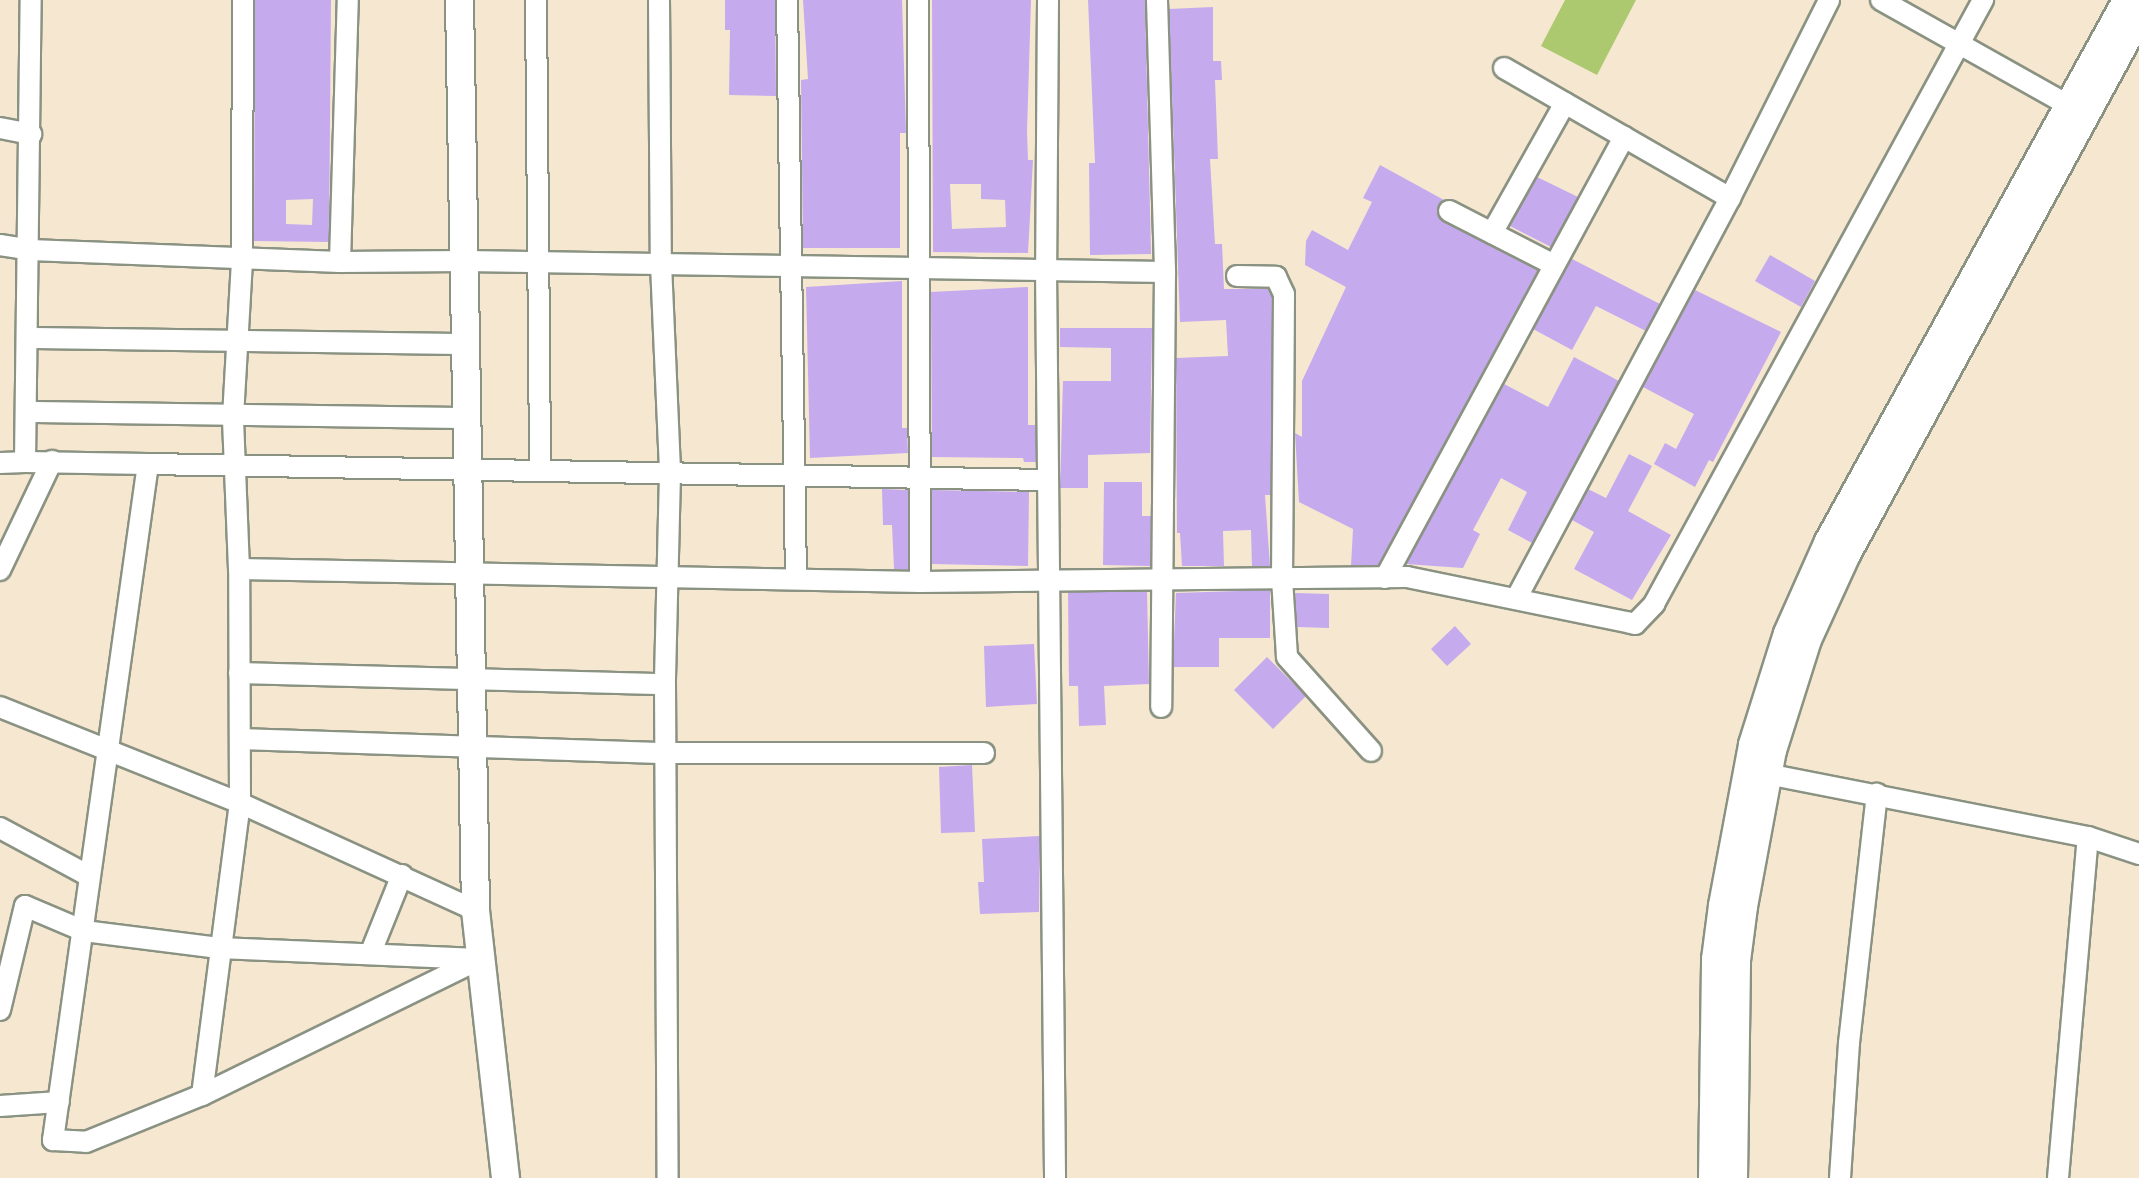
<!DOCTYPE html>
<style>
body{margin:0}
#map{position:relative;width:2139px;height:1178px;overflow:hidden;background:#f6e7d1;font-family:Delius,sans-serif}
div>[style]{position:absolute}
.green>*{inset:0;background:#acc970}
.building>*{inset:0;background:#c5aaee}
.roads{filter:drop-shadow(2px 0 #8a9282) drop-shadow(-2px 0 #8a9282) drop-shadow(0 2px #8a9282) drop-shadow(0 -2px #8a9282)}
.street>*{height:20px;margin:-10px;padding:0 10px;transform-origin:10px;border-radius:10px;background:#fff}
.secondary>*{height:27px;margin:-13.5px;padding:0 13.5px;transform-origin:13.5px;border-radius:13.5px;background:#fff}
span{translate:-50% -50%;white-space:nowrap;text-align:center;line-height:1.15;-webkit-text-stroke:4.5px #fbf7ec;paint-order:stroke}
</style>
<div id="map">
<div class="green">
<i style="clip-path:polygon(1565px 0,1636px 0,1597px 75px,1541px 46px)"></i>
</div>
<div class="building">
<i style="clip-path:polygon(evenodd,255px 0,331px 0,329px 242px,254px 241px,255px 0,313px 199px,312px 225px,286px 224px,286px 200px,313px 199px)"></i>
<i style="clip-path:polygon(725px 0,775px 0,776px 96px,729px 95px,730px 30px,725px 30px)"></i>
<i style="clip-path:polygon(803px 0,902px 0,906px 133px,900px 133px,900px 248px,803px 248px,801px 80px,808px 79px)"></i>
<i style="clip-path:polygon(evenodd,932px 0,1031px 0,1027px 131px,1028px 160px,1033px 160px,1028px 253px,933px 252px,932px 0,950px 184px,981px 184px,981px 199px,1005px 200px,1006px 227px,952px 229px,950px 184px)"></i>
<i style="clip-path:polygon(1088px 0,1145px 0,1151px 254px,1090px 255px,1089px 163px,1095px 163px)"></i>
<i style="clip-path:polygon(1213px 7px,1213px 61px,1221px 61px,1222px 80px,1215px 80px,1218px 159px,1210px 159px,1215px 244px,1222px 244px,1224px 289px,1268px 289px,1272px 297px,1271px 495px,1265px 495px,1270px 566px,1252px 567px,1251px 530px,1223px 531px,1224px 566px,1182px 566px,1180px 533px,1177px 533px,1176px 358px,1228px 356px,1226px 320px,1180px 322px,1169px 9px)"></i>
<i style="clip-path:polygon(1380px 165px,1444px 200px,1437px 211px,1444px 222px,1538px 270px,1378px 565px,1351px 566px,1353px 529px,1299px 502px,1295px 433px,1302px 437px,1302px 381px,1346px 287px,1305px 265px,1306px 241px,1312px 230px,1348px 250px,1372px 202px,1363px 198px)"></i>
<i style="clip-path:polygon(1537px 177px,1578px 197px,1551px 247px,1510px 226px)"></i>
<i style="clip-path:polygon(1770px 255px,1815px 281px,1801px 307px,1755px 281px)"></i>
<i style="clip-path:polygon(1572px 259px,1660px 304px,1646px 331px,1596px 306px,1572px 350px,1533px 329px)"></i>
<i style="clip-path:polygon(902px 281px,902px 428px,907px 428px,908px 453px,810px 458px,806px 287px)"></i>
<i style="clip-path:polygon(1028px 287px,1028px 425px,1036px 425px,1036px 462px,1024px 462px,1023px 458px,932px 457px,931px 292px)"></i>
<i style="clip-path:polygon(1695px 290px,1781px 332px,1713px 462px,1709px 460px,1695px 487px,1654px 464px,1665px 443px,1676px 449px,1694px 414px,1643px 387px)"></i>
<i style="clip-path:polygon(1060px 328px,1152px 328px,1150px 453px,1088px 455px,1088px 488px,1060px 488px,1063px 381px,1111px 381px,1111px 348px,1060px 347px)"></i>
<i style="clip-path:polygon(1574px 357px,1619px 381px,1532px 543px,1508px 530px,1527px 492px,1501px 478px,1473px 530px,1480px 534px,1463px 568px,1406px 564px,1504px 384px,1548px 407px)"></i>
<i style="clip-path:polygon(1629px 454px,1652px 466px,1628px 511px,1671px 535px,1632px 600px,1574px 569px,1594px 532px,1572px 520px,1588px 489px,1606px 498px)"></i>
<i style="clip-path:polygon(1104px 482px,1142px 482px,1142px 516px,1151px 516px,1150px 566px,1103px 565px)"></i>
<i style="clip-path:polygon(882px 489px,908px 490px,908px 570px,894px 569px,892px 525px,883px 525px)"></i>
<i style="clip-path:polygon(932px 490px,1029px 492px,1028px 566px,932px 564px)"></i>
<i style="clip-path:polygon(1270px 590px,1270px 638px,1219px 638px,1219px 667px,1173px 667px,1176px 593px)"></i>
<i style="clip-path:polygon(1068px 592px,1147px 592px,1149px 684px,1104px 686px,1106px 725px,1079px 726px,1078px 686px,1069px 686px)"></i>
<i style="clip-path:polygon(1295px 593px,1329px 594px,1329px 628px,1297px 627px)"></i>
<i style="clip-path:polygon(1455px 626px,1471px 644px,1447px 666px,1431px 649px)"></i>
<i style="clip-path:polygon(1034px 644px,1037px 704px,986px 707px,984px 646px)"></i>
<i style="clip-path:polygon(1267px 657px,1306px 696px,1273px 729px,1234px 690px)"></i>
<i style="clip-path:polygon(972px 765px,975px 832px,941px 833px,939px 767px)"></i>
<i style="clip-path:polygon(1040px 836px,1039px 912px,980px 914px,978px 882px,984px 882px,982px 839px)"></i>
</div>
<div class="roads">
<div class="street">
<i style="left:536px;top:0;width:469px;rotate:89.5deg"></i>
<i style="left:659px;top:0;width:264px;rotate:89.6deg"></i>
<i style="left:661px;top:264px;width:210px;rotate:87.5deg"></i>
<i style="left:670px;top:474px;width:210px;rotate:91.4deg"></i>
<i style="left:665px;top:684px;width:494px;rotate:89.7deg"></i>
<i style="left:787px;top:0;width:578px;rotate:89.11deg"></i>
<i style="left:918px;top:0;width:582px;rotate:89.8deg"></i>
<i style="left:1048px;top:0;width:270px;rotate:90.4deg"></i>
<i style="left:1046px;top:270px;width:908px;rotate:89.43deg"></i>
<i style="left:1157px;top:0;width:272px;rotate:88.3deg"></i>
<i style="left:1881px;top:0;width:214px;rotate:29.3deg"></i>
<i style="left:1504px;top:68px;width:261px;rotate:29.9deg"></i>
<i style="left:0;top:128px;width:32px;rotate:11deg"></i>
<i style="left:1449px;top:211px;width:118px;rotate:27.2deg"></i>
<i style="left:1492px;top:233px;width:149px;rotate:-60.7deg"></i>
<i style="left:0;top:245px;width:30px;rotate:9deg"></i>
<i style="left:30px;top:250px;width:310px;rotate:2.2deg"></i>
<i style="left:340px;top:262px;width:125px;rotate:-0.5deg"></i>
<i style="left:465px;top:261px;width:700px;rotate:0.9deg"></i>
<i style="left:1165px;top:272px;width:435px;rotate:90.5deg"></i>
<i style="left:340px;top:262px;width:262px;rotate:-88.3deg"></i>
<i style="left:1237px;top:276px;width:39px;rotate:1deg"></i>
<i style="left:1276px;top:277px;width:19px;rotate:65deg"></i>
<i style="left:1284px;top:294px;width:285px;rotate:90.4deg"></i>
<i style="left:1282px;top:579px;width:78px;rotate:86.3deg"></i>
<i style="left:1287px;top:657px;width:126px;rotate:48.2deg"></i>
<i style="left:27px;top:338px;width:439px;rotate:0.8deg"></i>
<i style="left:27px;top:412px;width:441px;rotate:0.8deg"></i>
<i style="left:25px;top:462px;width:123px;rotate:0.9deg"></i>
<i style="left:148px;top:464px;width:683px;rotate:98deg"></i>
<i style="left:53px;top:1140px;width:33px;rotate:3deg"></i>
<i style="left:86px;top:1142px;width:125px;rotate:-22.1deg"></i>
<i style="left:202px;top:1095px;width:309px;rotate:-26.1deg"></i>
<i style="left:0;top:463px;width:25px;rotate:-2deg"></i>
<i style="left:25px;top:462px;width:462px;rotate:-89.3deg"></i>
<i style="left:148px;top:464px;width:900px;rotate:1.02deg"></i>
<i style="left:239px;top:569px;width:681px;rotate:1.09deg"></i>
<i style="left:920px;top:582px;width:487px;rotate:-0.6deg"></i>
<i style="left:1407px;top:577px;width:233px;rotate:11.6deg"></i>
<i style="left:1635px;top:624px;width:28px;rotate:-46deg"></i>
<i style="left:1654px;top:604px;width:688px;rotate:-61.42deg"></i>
<i style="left:0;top:570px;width:121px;rotate:-64.5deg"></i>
<i style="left:1385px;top:578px;width:502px;rotate:-61.54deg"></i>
<i style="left:1516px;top:599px;width:455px;rotate:-61.9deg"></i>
<i style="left:1730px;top:198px;width:221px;rotate:-63.4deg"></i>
<i style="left:239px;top:673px;width:426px;rotate:1.5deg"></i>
<i style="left:0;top:707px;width:258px;rotate:21.8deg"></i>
<i style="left:240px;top:803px;width:258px;rotate:24.5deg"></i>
<i style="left:240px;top:739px;width:427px;rotate:1.9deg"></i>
<i style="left:667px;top:753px;width:317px"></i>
<i style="left:1767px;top:774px;width:327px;rotate:11.1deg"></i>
<i style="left:2088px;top:837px;width:54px;rotate:18.4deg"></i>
<i style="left:0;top:828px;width:101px;rotate:28.3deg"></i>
<i style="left:371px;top:952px;width:83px;rotate:-68.1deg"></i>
<i style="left:0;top:1010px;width:107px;rotate:-76.5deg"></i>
<i style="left:25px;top:906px;width:64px;rotate:23deg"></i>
<i style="left:84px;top:931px;width:136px;rotate:7.2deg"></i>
<i style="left:219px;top:948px;width:260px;rotate:2.4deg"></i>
<i style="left:202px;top:1095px;width:294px;rotate:-82.6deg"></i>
<i style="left:240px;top:803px;width:234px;rotate:-90.2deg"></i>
<i style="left:239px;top:569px;width:152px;rotate:-92.3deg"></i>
<i style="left:233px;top:417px;width:158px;rotate:-86.7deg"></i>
<i style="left:242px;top:259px;width:259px;rotate:-89.8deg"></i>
<i style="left:0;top:1106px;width:59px;rotate:-3.9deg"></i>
<i style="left:1840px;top:1178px;width:135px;rotate:-86.2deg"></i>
<i style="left:1849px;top:1043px;width:251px;rotate:-83.6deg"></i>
<i style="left:2058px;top:1178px;width:342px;rotate:-85deg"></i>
</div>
<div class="secondary">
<i style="left:459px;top:0;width:910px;rotate:88.99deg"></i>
<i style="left:475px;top:910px;width:270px;rotate:83.6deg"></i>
<i style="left:1712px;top:1178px;width:219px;rotate:-89.2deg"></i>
<i style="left:1715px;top:959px;width:54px;rotate:-82.6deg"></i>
<i style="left:1722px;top:905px;width:164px;rotate:-79.4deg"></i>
<i style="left:1752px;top:744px;width:116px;rotate:-72.5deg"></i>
<i style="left:1787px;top:633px;width:101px;rotate:-66deg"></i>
<i style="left:1828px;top:541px;width:618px;rotate:-61.15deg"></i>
<i style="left:1733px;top:1178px;width:218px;rotate:-89.2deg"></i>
<i style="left:1736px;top:960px;width:54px;rotate:-82.6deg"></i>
<i style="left:1743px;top:906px;width:159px;rotate:-79.5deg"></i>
<i style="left:1772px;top:750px;width:116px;rotate:-72.5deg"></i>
<i style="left:1807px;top:639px;width:94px;rotate:-65.4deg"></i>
<i style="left:1846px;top:554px;width:613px;rotate:-61.47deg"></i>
</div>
</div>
</div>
